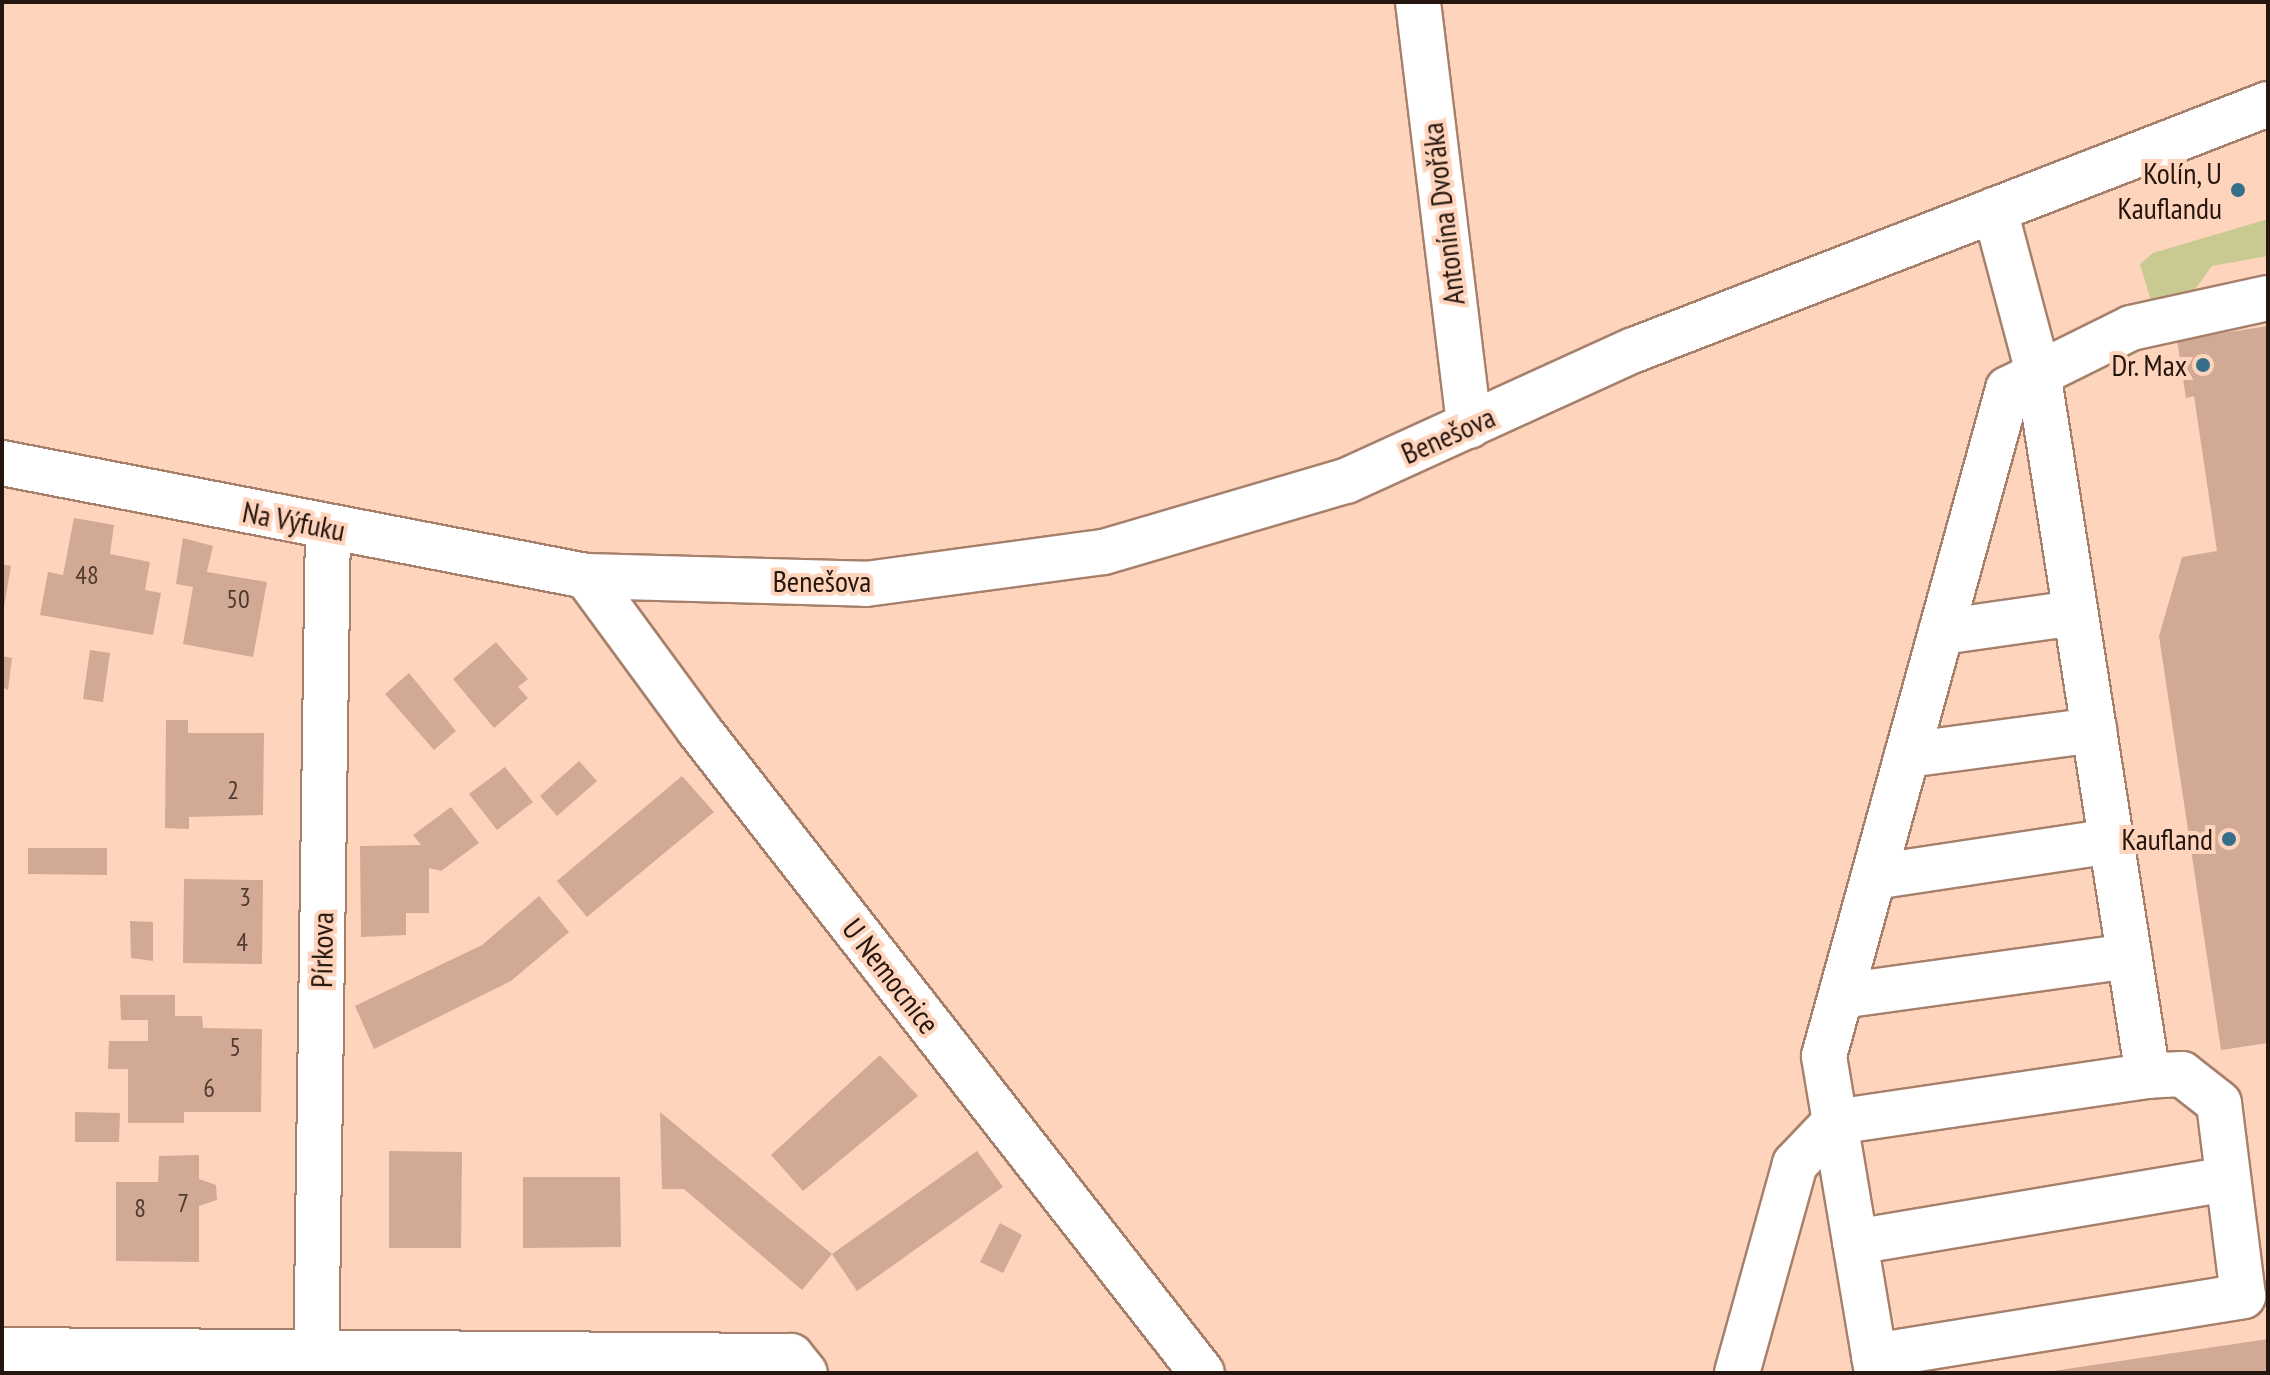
<!DOCTYPE html>
<meta charset="utf-8">
<style>
body{margin:0}
#map{position:relative;width:2270px;height:1375px;overflow:hidden;background:#ffd4bd;font-family:"PT Sans Narrow",sans-serif}
div>[style]{position:absolute}
.green>*{inset:0;background:#c8ca91}
.building>*{inset:0;background:#d2a994}
.roads{filter:drop-shadow(2px 0 #a7806c) drop-shadow(-2px 0 #a7806c) drop-shadow(0 2px #a7806c) drop-shadow(0 -2px #a7806c)}
.minor>*{height:44px;margin:-22px;padding:0 22px;transform-origin:22px;border-radius:22px;background:#fff}
.dots>*{width:22px;height:22px;translate:-50% -50%;box-sizing:border-box;border:4px solid #ffd4bd;border-radius:50%}
span{translate:-50% -50%;white-space:nowrap;text-align:center;line-height:1.15;-webkit-text-stroke:8px #ffd4bd;paint-order:stroke}
.number-label{font-size:26px;color:#503a30}
.number-label span{-webkit-text-stroke-width:0}
.poi-label{font-size:30px;color:#24150e}
.right{translate:-100% -50%;text-align:right}
.street-label{font-size:30px;color:#24150e}
.frame{position:absolute;inset:0;border:4px solid #24150e;pointer-events:none}
</style>
<div id="map">
<div class="green">
<i style="clip-path:polygon(2268px 219px,2268px 256px,2212px 266px,2188px 299px,2152px 304px,2140px 264px,2153px 253px)"></i>
</div>
<div class="building">
<i style="clip-path:polygon(2268px 326px,2268px 1043px,2221px 1050px,2159px 636px,2182px 557px,2217px 551px,2194px 396px,2186px 398px,2177px 340px)"></i>
<i style="clip-path:polygon(74px 518px,114px 525px,110px 554px,150px 562px,145px 590px,161px 593px,153px 635px,40px 615px,48px 572px,63px 575px)"></i>
<i style="clip-path:polygon(183px 538px,213px 546px,207px 572px,267px 582px,253px 657px,183px 644px,193px 587px,176px 584px)"></i>
<i style="clip-path:polygon(2px 564px,11px 566px,4px 607px,2px 607px)"></i>
<i style="clip-path:polygon(496px 642px,528px 679px,518px 687px,528px 698px,494px 728px,453px 679px)"></i>
<i style="clip-path:polygon(90px 650px,110px 653px,103px 702px,83px 699px)"></i>
<i style="clip-path:polygon(2px 656px,12px 658px,8px 690px,2px 687px)"></i>
<i style="clip-path:polygon(409px 673px,456px 731px,434px 750px,385px 694px)"></i>
<i style="clip-path:polygon(166px 720px,188px 720px,188px 733px,264px 733px,263px 815px,189px 817px,189px 829px,165px 828px)"></i>
<i style="clip-path:polygon(579px 761px,597px 781px,557px 816px,540px 796px)"></i>
<i style="clip-path:polygon(505px 767px,533px 802px,497px 830px,469px 794px)"></i>
<i style="clip-path:polygon(682px 776px,714px 812px,587px 917px,557px 881px)"></i>
<i style="clip-path:polygon(451px 807px,479px 843px,441px 871px,429px 868px,429px 913px,406px 913px,406px 935px,361px 937px,360px 846px,421px 845px,413px 835px)"></i>
<i style="clip-path:polygon(28px 848px,107px 848px,107px 875px,28px 874px)"></i>
<i style="clip-path:polygon(184px 879px,263px 880px,262px 964px,183px 963px)"></i>
<i style="clip-path:polygon(539px 896px,569px 932px,511px 981px,374px 1049px,355px 1006px,482px 945px)"></i>
<i style="clip-path:polygon(130px 921px,153px 922px,153px 961px,131px 958px)"></i>
<i style="clip-path:polygon(120px 995px,175px 995px,175px 1016px,202px 1016px,203px 1028px,262px 1029px,261px 1112px,184px 1112px,184px 1123px,128px 1123px,128px 1069px,108px 1069px,109px 1041px,148px 1041px,148px 1020px,121px 1020px)"></i>
<i style="clip-path:polygon(880px 1055px,918px 1096px,803px 1191px,771px 1155px)"></i>
<i style="clip-path:polygon(75px 1112px,120px 1113px,119px 1142px,75px 1142px)"></i>
<i style="clip-path:polygon(660px 1112px,832px 1254px,977px 1151px,1003px 1187px,857px 1291px,832px 1254px,802px 1290px,684px 1189px,662px 1189px)"></i>
<i style="clip-path:polygon(389px 1151px,462px 1152px,461px 1248px,389px 1248px)"></i>
<i style="clip-path:polygon(199px 1155px,199px 1179px,216px 1185px,217px 1200px,199px 1206px,199px 1262px,116px 1261px,116px 1182px,158px 1182px,159px 1156px)"></i>
<i style="clip-path:polygon(523px 1177px,620px 1177px,621px 1247px,523px 1248px)"></i>
<i style="clip-path:polygon(1000px 1223px,1022px 1235px,1003px 1273px,980px 1262px)"></i>
<i style="clip-path:polygon(2268px 1339px,2268px 1373px,2053px 1373px,2053px 1371px)"></i>
</div>
<div class="roads">
<div class="minor">
<i style="left:1418px;top:2px;width:427px;rotate:83.1deg"></i>
<i style="left:2px;top:463px;width:595px;rotate:10.95deg"></i>
<i style="left:586px;top:576px;width:280px;rotate:1.6deg"></i>
<i style="left:866px;top:584px;width:240px;rotate:-7.7deg"></i>
<i style="left:1104px;top:552px;width:252px;rotate:-16.4deg"></i>
<i style="left:1346px;top:481px;width:316px;rotate:-24.5deg"></i>
<i style="left:1634px;top:350px;width:680px;rotate:-21.21deg"></i>
<i style="left:586px;top:576px;width:191px;rotate:53.7deg"></i>
<i style="left:699px;top:730px;width:816px;rotate:51.96deg"></i>
<i style="left:1941px;top:632px;width:135px;rotate:-8.1deg"></i>
<i style="left:1907px;top:755px;width:189px;rotate:-7.6deg"></i>
<i style="left:1874px;top:877px;width:240px;rotate:-8.6deg"></i>
<i style="left:1841px;top:996px;width:291px;rotate:-7.9deg"></i>
<i style="left:1855px;top:1242px;width:377px;rotate:-9.6deg"></i>
<i style="left:2px;top:1350px;width:789px;rotate:0.44deg"></i>
<i style="left:791px;top:1356px;width:22px;rotate:51deg"></i>
<i style="left:1874px;top:1356px;width:374px;rotate:-9.2deg"></i>
<i style="left:2243px;top:1296px;width:194px;rotate:-97.1deg"></i>
<i style="left:2219px;top:1103px;width:47px;rotate:-141.9deg"></i>
<i style="left:2182px;top:1074px;width:34px;rotate:177deg"></i>
<i style="left:2148px;top:1076px;width:713px;rotate:-98.88deg"></i>
<i style="left:2038px;top:372px;width:168px;rotate:-104.9deg"></i>
<i style="left:316px;top:1373px;width:845px;rotate:-89.19deg"></i>
<i style="left:1737px;top:1373px;width:217px;rotate:-74.5deg"></i>
<i style="left:1795px;top:1164px;width:58px;rotate:-46.4deg"></i>
<i style="left:1835px;top:1122px;width:67px;rotate:-99.5deg"></i>
<i style="left:1824px;top:1056px;width:692px;rotate:-74.58deg"></i>
<i style="left:2008px;top:389px;width:137px;rotate:-26.4deg"></i>
<i style="left:2131px;top:328px;width:140px;rotate:-12.4deg"></i>
<i style="left:1877px;top:1373px;width:254px;rotate:-99.5deg"></i>
<i style="left:1835px;top:1122px;width:316px;rotate:-8.4deg"></i>
</div>
</div>
<div class="dots">
<i style="left:2238px;top:190px;background:#366f89"></i>
<i style="left:2203px;top:365px;background:#366f89"></i>
<i style="left:2229px;top:839px;background:#366f89"></i>
</div>
<div class="number-label">
<span style="left:87px;top:575px">48</span>
<span style="left:238px;top:599px">50</span>
<span style="left:233px;top:790px">2</span>
<span style="left:245px;top:897px">3</span>
<span style="left:242px;top:942px">4</span>
<span style="left:235px;top:1047px">5</span>
<span style="left:209px;top:1088px">6</span>
<span style="left:183px;top:1203px">7</span>
<span style="left:140px;top:1208px">8</span>
</div>
<div class="poi-label">
<span class="right" style="left:2222px;top:190px">Kolín, U<br>Kauflandu</span>
<span class="right" style="left:2187px;top:365px">Dr. Max</span>
<span class="right" style="left:2213px;top:839px">Kaufland</span>
</div>
<div class="street-label">
<span style="left:1443px;top:214px;rotate:-97deg">Antonína Dvořáka</span>
<span style="left:1448px;top:435px;rotate:-24deg">Benešova</span>
<span style="left:294px;top:521px;rotate:11deg">Na Výfuku</span>
<span style="left:822px;top:581px">Benešova</span>
<span style="left:322px;top:950px;rotate:-89deg">Pírkova</span>
<span style="left:891px;top:976px;rotate:52deg">U Nemocnice</span>
</div>
<div class="frame"></div>
</div>
